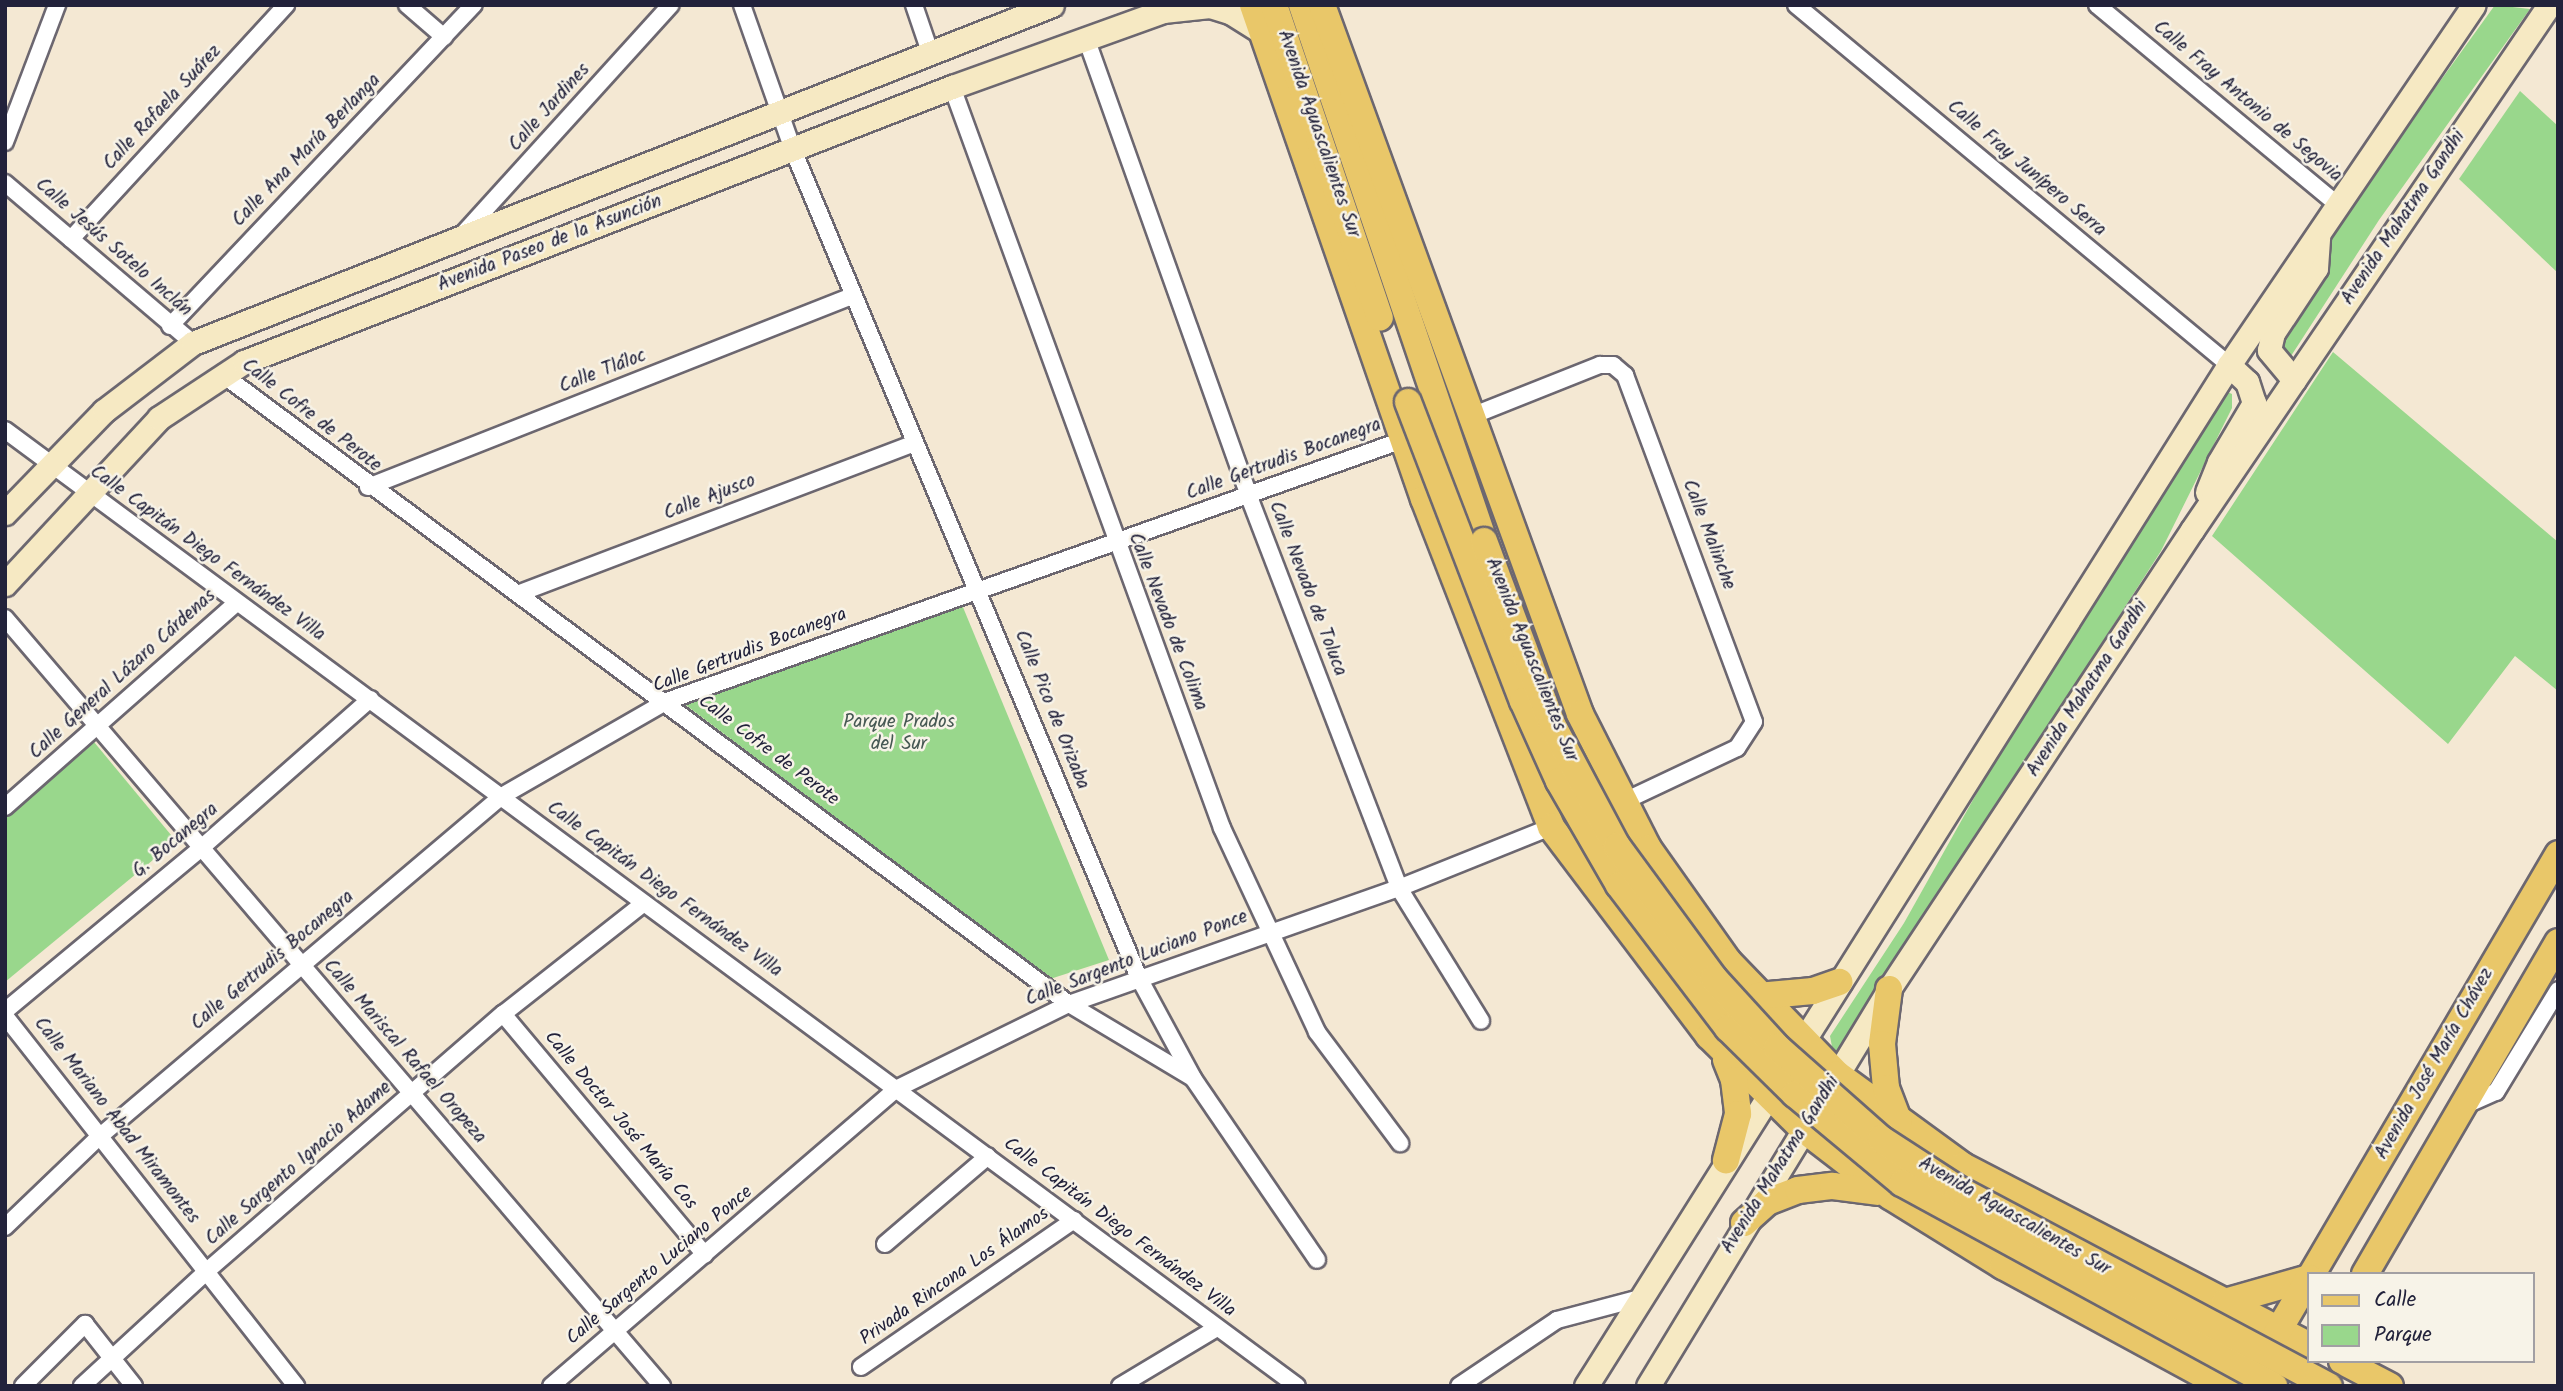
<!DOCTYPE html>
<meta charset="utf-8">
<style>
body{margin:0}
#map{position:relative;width:2563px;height:1391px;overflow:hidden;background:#f4e8d3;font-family:Kalam,sans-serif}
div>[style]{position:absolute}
.green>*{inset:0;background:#99d78c}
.roads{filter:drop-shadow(2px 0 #6c6770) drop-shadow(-2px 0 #6c6770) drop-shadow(0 2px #6c6770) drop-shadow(0 -2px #6c6770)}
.street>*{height:16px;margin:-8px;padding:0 8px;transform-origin:8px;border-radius:8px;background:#fff}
.secondary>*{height:23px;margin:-11.5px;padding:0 11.5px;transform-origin:11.5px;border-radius:11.5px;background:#f6e9c3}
.primary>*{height:26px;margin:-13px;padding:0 13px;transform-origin:13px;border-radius:13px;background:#e9c769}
.bridges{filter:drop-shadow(2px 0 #6c6770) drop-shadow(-2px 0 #6c6770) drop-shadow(0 2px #6c6770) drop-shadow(0 -2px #6c6770)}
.primary-bridge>*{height:26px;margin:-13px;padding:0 13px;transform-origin:13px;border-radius:13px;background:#e9c769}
span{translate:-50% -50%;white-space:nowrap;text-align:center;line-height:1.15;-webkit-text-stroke:5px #f7f3e8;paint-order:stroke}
.street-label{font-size:19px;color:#22223b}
.park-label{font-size:19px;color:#465853}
.frame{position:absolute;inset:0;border:7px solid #22223b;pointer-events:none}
.legend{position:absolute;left:2307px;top:1272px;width:228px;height:91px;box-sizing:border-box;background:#f7f3e8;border:2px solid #a29fa3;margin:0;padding:9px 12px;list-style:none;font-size:21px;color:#22223b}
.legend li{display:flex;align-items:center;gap:14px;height:35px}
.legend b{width:35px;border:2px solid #a29fa3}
</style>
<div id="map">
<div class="green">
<i style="clip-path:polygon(2495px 5px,2530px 9px,2379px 220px,2291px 356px,2280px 348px,2320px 273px,2325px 241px)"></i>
<i style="clip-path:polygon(2520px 91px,2558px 126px,2558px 273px,2459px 179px)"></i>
<i style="clip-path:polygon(2333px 352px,2558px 542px,2558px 691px,2515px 656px,2448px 744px,2212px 536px)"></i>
<i style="clip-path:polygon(2223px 390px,2232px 394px,2232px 408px,2161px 551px,1837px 1054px,1833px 1052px,1830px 1036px,1904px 923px,2006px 741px)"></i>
<i style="clip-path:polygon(960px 600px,1109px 960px,1050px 979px,679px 700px)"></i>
<i style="clip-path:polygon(94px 742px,176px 841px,5px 982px,5px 818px)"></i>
</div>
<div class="roads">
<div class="street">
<i style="left:407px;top:5px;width:49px;rotate:40.9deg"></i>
<i style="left:742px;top:5px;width:154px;rotate:70.6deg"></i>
<i style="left:793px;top:150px;width:897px;rotate:67.32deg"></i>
<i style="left:1139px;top:978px;width:114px;rotate:61.6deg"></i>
<i style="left:1193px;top:1078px;width:220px;rotate:55.7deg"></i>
<i style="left:914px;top:5px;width:50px;rotate:71.2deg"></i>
<i style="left:1796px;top:5px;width:563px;rotate:39.74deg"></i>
<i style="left:2097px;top:5px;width:313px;rotate:39.7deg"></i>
<i style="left:1086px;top:38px;width:484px;rotate:70.4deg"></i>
<i style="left:1248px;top:494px;width:422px;rotate:69deg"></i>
<i style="left:1399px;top:888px;width:156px;rotate:58.3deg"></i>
<i style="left:952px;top:87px;width:789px;rotate:69.98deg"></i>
<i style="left:1222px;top:828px;width:225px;rotate:65deg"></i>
<i style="left:1317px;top:1032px;width:139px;rotate:53.2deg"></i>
<i style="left:5px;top:142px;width:147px;rotate:-69.2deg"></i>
<i style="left:5px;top:183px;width:247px;rotate:40.4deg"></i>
<i style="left:463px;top:234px;width:309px;rotate:-47.8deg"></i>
<i style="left:71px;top:239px;width:318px;rotate:-47.4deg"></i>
<i style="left:170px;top:326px;width:442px;rotate:-46.6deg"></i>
<i style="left:222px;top:374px;width:1056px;rotate:36.64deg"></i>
<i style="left:1069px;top:1004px;width:142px;rotate:30.9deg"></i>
<i style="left:1469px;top:417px;width:141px;rotate:-21.7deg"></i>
<i style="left:1600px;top:365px;width:13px"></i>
<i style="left:1613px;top:365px;width:16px;rotate:40deg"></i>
<i style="left:1625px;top:375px;width:370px;rotate:69.6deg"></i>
<i style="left:1754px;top:722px;width:31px;rotate:123deg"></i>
<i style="left:1737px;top:748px;width:126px;rotate:154.7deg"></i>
<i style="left:5px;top:430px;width:1607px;rotate:36.5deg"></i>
<i style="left:368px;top:487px;width:520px;rotate:-21.54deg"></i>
<i style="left:520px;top:593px;width:422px;rotate:-20.8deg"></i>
<i style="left:5px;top:618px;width:1011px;rotate:49.45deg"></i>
<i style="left:5px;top:807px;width:308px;rotate:-41.4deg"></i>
<i style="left:5px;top:1011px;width:254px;rotate:-39.7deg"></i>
<i style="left:200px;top:849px;width:227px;rotate:-41.4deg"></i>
<i style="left:503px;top:1014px;width:314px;rotate:50deg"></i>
<i style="left:5px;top:1016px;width:471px;rotate:51.8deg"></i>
<i style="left:2464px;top:1106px;width:35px;rotate:-24deg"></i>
<i style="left:2496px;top:1092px;width:119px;rotate:-58.7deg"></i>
<i style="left:5px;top:1227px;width:130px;rotate:-43.8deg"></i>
<i style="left:99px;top:1137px;width:528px;rotate:-40.24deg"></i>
<i style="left:502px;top:796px;width:190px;rotate:-29.9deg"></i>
<i style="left:667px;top:701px;width:781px;rotate:-19.53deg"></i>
<i style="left:885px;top:1244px;width:135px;rotate:-40.5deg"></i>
<i style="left:861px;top:1367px;width:259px;rotate:-34.6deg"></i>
<i style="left:23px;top:1386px;width:88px;rotate:-45deg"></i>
<i style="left:85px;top:1324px;width:79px;rotate:51.7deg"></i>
<i style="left:82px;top:1386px;width:171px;rotate:-42.6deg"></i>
<i style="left:208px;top:1270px;width:391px;rotate:-41deg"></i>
<i style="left:503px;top:1014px;width:179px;rotate:-38.2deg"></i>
<i style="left:551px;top:1386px;width:457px;rotate:-40.7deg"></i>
<i style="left:898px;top:1088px;width:191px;rotate:-26.2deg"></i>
<i style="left:1069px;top:1004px;width:350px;rotate:-19.4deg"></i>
<i style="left:1399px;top:888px;width:164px;rotate:-21.9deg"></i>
<i style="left:1120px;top:1386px;width:113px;rotate:-30.9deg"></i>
<i style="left:1459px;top:1386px;width:118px;rotate:-34deg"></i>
<i style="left:1557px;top:1320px;width:86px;rotate:-14.8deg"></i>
</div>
<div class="secondary">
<i style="left:2294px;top:380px;width:39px;rotate:-130deg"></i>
<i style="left:2269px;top:350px;width:17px;rotate:-77deg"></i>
<i style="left:2273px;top:333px;width:78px;rotate:-56.5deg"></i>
<i style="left:2316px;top:268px;width:31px;rotate:-86deg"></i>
<i style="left:2207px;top:492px;width:32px;rotate:-68deg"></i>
<i style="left:2219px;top:462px;width:69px;rotate:-59.3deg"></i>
<i style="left:2254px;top:403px;width:22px;rotate:-108deg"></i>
<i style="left:2247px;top:382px;width:25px;rotate:-137deg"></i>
<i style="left:5px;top:513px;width:142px;rotate:-45.9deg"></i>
<i style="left:104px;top:411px;width:112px;rotate:-37.4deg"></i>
<i style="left:193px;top:343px;width:923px;rotate:-21.48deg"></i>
<i style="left:5px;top:584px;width:226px;rotate:-47.1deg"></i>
<i style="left:159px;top:418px;width:102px;rotate:-33.4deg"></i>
<i style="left:244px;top:362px;width:760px;rotate:-21.23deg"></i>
<i style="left:952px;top:87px;width:224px;rotate:-19.8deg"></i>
<i style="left:1163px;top:11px;width:47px;rotate:-6.1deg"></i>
<i style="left:1210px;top:6px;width:21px;rotate:17deg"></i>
<i style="left:1230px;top:12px;width:38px;rotate:32deg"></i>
<i style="left:1586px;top:1386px;width:1207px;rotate:-57.8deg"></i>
<i style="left:2229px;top:365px;width:435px;rotate:-55.8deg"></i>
<i style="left:1648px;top:1386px;width:464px;rotate:-58.7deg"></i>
<i style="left:1889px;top:989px;width:550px;rotate:-56.57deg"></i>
<i style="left:2192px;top:530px;width:635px;rotate:-55.78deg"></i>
</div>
<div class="primary">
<i style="left:1253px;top:5px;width:523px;rotate:70.91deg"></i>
<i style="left:1424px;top:499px;width:352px;rotate:68.8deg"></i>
<i style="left:1551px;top:827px;width:262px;rotate:52.9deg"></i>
<i style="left:1709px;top:1036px;width:132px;rotate:44.7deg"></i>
<i style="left:1803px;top:1129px;width:110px;rotate:37.6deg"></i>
<i style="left:1890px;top:1196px;width:133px;rotate:31.8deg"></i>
<i style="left:2003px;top:1266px;width:251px;rotate:28.5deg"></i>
<i style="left:1274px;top:5px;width:330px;rotate:71.3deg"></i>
<i style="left:1302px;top:5px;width:566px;rotate:71.24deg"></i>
<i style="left:1322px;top:5px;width:754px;rotate:70deg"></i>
<i style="left:1580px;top:714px;width:150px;rotate:63.1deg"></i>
<i style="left:1648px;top:848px;width:138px;rotate:54.7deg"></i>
<i style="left:1728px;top:961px;width:157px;rotate:46deg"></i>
<i style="left:1837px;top:1074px;width:156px;rotate:36.1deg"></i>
<i style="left:1963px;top:1166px;width:390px;rotate:27.4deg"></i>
<i style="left:1889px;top:989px;width:55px;rotate:97.3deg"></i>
<i style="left:1882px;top:1044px;width:44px;rotate:84.8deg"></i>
<i style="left:1886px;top:1088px;width:36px;rotate:69deg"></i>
<i style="left:1758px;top:996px;width:55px;rotate:-5.2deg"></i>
<i style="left:1813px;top:991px;width:28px;rotate:-19deg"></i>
<i style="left:1726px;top:1060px;width:22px;rotate:68deg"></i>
<i style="left:1734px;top:1080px;width:34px;rotate:83deg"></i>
<i style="left:1738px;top:1114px;width:48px;rotate:104.6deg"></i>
<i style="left:1744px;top:1223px;width:31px;rotate:-42deg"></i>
<i style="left:1767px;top:1202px;width:33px;rotate:-21deg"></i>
<i style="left:1798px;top:1190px;width:35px;rotate:-7deg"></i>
<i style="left:1833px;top:1186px;width:45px;rotate:7.6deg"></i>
<i style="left:2312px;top:1274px;width:487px;rotate:-59.6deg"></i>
<i style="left:2365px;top:1274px;width:384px;rotate:-59.8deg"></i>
<i style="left:2225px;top:1302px;width:87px;rotate:-15.9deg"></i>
<i style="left:2342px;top:1361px;width:54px;rotate:27.5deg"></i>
<i style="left:2246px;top:1386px;width:125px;rotate:-59.7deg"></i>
</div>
</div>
<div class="bridges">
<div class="primary-bridge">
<i style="left:1408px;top:402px;width:320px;rotate:69deg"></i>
<i style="left:1523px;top:701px;width:88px;rotate:65.8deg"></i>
<i style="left:1559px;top:781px;width:120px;rotate:60deg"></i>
<i style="left:1619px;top:885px;width:180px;rotate:52.7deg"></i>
<i style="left:1728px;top:1028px;width:94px;rotate:44.6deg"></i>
<i style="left:1795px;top:1094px;width:139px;rotate:39.8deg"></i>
<i style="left:1902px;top:1183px;width:424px;rotate:28.6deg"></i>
<i style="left:1484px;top:541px;width:195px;rotate:69.6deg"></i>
<i style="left:1552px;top:724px;width:138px;rotate:62deg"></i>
<i style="left:1617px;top:846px;width:164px;rotate:53.7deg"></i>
<i style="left:1714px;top:978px;width:93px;rotate:47.6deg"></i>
<i style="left:1777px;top:1047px;width:139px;rotate:41.5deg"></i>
<i style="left:1881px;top:1139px;width:92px;rotate:33deg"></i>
<i style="left:1958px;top:1189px;width:420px;rotate:28deg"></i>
</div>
</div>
<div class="street-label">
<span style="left:2247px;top:102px;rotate:40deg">Calle Fray Antonio de Segovia</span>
<span style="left:163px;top:108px;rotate:-47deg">Calle Rafaela Suárez</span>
<span style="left:550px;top:108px;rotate:-48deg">Calle Jardines</span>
<span style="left:1318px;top:134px;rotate:71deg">Avenida Aguascalientes Sur</span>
<span style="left:307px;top:151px;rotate:-46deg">Calle Ana María Berlanga</span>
<span style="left:2026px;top:169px;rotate:40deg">Calle Fray Junípero Serra</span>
<span style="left:2404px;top:218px;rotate:-56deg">Avenida Mahatma Gandhi</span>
<span style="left:550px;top:244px;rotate:-21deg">Avenida Paseo de la Asunción</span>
<span style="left:113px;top:248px;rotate:41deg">Calle Jesús Sotelo Inclán</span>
<span style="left:603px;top:372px;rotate:-21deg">Calle Tláloc</span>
<span style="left:311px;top:416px;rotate:38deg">Calle Cofre de Perote</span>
<span style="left:1284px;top:460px;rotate:-20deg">Calle Gertrudis Bocanegra</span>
<span style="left:710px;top:498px;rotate:-21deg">Calle Ajusco</span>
<span style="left:1708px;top:535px;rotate:69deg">Calle Malinche</span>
<span style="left:207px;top:554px;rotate:36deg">Calle Capitán Diego Fernández Villa</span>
<span style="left:1307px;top:589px;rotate:69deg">Calle Nevado de Toluca</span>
<span style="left:1167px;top:622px;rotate:69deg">Calle Nevado de Colima</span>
<span style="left:750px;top:651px;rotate:-21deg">Calle Gertrudis Bocanegra</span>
<span style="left:1531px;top:660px;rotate:68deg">Avenida Aguascalientes Sur</span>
<span style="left:123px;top:675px;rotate:-42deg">Calle General Lázaro Cárdenas</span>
<span style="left:2088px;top:689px;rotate:-57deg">Avenida Mahatma Gandhi</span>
<span style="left:1051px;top:710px;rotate:68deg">Calle Pico de Orizaba</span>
<span style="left:768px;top:751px;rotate:37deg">Calle Cofre de Perote</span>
<span style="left:176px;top:841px;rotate:-40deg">G. Bocanegra</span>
<span style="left:664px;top:890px;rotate:36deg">Calle Capitán Diego Fernández Villa</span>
<span style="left:1137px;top:959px;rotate:-21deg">Calle Sargento Luciano Ponce</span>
<span style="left:273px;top:961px;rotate:-40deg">Calle Gertrudis Bocanegra</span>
<span style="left:404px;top:1052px;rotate:49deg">Calle Mariscal Rafael Oropeza</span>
<span style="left:2435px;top:1064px;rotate:-60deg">Avenida José María Chávez</span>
<span style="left:116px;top:1121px;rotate:52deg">Calle Mariano Abad Miramontes</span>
<span style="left:620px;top:1121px;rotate:50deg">Calle Doctor José María Cos</span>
<span style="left:299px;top:1164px;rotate:-41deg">Calle Sargento Ignacio Adame</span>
<span style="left:1781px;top:1165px;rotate:-58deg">Avenida Mahatma Gandhi</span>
<span style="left:2014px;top:1217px;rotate:30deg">Avenida Aguascalientes Sur</span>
<span style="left:1119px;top:1228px;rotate:37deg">Calle Capitán Diego Fernández Villa</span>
<span style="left:660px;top:1266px;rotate:-40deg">Calle Sargento Luciano Ponce</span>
<span style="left:955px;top:1277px;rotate:-35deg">Privada Rincona Los Álamos</span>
</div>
<div class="park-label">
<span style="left:899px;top:734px">Parque Prados<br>del Sur</span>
</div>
<div class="frame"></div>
<ul class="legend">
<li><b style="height:9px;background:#e9c769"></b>Calle</li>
<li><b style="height:19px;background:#99d78c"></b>Parque</li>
</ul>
</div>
